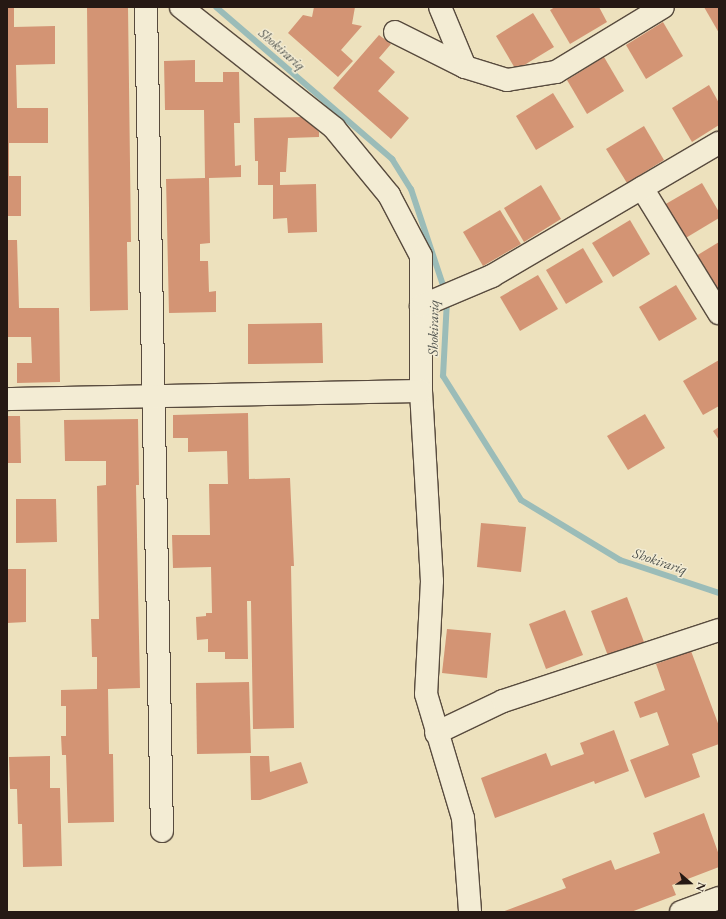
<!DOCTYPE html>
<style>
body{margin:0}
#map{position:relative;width:726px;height:919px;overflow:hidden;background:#ede1bd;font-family:"EB Garamond",serif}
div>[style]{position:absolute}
.stream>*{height:6px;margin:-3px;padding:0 3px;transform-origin:3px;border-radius:3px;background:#9bbcb8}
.building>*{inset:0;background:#d39474}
.roads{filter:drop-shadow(1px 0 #584b3e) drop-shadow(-1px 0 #584b3e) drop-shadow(0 1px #584b3e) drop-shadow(0 -1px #584b3e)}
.minor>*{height:22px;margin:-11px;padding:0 11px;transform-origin:11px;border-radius:11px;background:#f3ecd4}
span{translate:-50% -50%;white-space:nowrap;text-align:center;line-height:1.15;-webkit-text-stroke:3px #f3ecd4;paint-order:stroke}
.water-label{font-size:14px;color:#4f524d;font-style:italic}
.frame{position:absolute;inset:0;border:8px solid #261914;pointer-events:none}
.north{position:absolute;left:670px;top:863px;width:40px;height:40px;-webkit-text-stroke:3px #f3ecd4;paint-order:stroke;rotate:110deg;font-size:11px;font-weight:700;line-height:16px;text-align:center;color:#261914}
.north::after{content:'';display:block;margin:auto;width:14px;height:18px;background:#261914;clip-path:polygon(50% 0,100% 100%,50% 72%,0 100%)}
</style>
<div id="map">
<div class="stream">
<i style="left:216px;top:7px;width:233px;rotate:40.8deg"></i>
<i style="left:392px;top:159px;width:36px;rotate:58deg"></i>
<i style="left:411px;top:189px;width:108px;rotate:71.6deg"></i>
<i style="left:447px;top:300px;width:76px;rotate:93deg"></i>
<i style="left:443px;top:376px;width:146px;rotate:57.8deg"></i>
<i style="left:521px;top:500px;width:116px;rotate:31.2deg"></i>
<i style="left:620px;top:560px;width:104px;rotate:18.4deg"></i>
</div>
<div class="building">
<i style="clip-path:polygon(7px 7px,14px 7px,14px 27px,55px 26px,55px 64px,16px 65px,17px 108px,48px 108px,48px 143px,9px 143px,9px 176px,21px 176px,21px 216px,7px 216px)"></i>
<i style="clip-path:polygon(87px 7px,128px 7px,131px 242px,127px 242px,128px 310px,90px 311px)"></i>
<i style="clip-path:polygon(314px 7px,355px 7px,352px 24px,362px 26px,341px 50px,353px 61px,338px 77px,288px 33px,303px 15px,312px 17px)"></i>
<i style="clip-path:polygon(555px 7px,599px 7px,607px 22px,570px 44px,550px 10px)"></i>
<i style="clip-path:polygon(704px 7px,719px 7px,719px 33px)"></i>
<i style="clip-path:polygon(533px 13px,554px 47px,516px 70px,496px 36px)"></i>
<i style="clip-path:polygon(663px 22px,683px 56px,646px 79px,626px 45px)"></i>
<i style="clip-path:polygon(379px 35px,391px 44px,379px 58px,395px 72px,378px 91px,409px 118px,391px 139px,333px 88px)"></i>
<i style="clip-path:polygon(604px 57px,624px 91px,587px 114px,567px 80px)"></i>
<i style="clip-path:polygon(195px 60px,195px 82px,223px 82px,223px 72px,239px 72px,240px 123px,234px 123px,235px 166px,241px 165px,241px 177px,209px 178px,210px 243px,200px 244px,200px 261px,208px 261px,209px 292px,216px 291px,216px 312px,169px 313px,166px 179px,205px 178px,204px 110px,165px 110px,164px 61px)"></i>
<i style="clip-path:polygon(709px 85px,719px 103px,719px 125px,692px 142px,672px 108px)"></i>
<i style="clip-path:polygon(553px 93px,574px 127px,536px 150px,516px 116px)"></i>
<i style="clip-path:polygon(305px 117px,319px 132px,319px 137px,288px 138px,286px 172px,280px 172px,280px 185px,316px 184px,317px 232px,288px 233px,287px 218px,273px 219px,273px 185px,258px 185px,258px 161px,255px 161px,254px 118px)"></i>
<i style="clip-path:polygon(644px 126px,664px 160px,627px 183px,606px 149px)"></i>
<i style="clip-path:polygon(702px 183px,719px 212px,719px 218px,684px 239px,664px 205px)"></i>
<i style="clip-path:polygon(541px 185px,561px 219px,524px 242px,504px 208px)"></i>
<i style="clip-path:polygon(500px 210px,521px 244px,483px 266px,463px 232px)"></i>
<i style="clip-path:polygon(630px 220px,650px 254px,613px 277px,592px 243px)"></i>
<i style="clip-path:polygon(7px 240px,17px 240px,19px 308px,59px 308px,60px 382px,17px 383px,17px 363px,32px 363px,31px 337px,7px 337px)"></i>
<i style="clip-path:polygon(719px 242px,719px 288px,716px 290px,696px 256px)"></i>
<i style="clip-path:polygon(583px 248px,603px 282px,566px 304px,546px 270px)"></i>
<i style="clip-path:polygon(538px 275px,558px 309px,520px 331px,500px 297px)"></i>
<i style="clip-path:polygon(676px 285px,697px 319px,659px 341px,639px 307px)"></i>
<i style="clip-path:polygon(322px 323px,323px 363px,248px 364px,248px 324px)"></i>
<i style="clip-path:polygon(719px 360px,719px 406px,703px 415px,683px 381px)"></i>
<i style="clip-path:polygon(248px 413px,249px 479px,290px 478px,294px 566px,291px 566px,294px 728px,253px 729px,251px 601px,247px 601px,248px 659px,225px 659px,225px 652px,208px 652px,208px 639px,197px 640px,196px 617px,206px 616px,206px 613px,212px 613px,211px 567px,173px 568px,172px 535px,210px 535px,209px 484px,228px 484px,227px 451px,188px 452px,188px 438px,173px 438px,173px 415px)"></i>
<i style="clip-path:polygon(645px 414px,665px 448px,628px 470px,607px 436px)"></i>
<i style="clip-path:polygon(7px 416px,20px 416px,21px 463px,7px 463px)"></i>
<i style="clip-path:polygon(138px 419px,139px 485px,136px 485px,140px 688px,108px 689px,109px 754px,113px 754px,114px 822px,68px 823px,66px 755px,62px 755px,61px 736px,66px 736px,66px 706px,61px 706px,61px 690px,97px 689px,97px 657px,92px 657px,91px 619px,99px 619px,97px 486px,106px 485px,106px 461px,65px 461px,64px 420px)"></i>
<i style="clip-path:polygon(719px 427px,719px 440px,713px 431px)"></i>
<i style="clip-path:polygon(16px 499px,56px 499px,57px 542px,16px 543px)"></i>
<i style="clip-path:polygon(481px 523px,526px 527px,521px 572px,477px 567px)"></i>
<i style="clip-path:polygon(7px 569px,26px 569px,26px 622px,7px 623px)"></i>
<i style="clip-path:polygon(627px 597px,644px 642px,608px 656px,591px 611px)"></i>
<i style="clip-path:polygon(565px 610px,583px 655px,546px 669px,529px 624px)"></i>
<i style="clip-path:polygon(447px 629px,491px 633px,487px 678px,442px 673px)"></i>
<i style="clip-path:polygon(691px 651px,719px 726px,719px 744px,692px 754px,700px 777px,645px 798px,630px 760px,669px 745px,657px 712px,640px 718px,634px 702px,665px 690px,656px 664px)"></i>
<i style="clip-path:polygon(249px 682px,251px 753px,197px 754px,196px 683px)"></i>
<i style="clip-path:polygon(614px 730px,629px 771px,595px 784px,594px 781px,495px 818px,481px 778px,546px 753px,551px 766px,584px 754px,580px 743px)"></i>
<i style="clip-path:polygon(50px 756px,50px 788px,60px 788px,62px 866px,23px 867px,22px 824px,18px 824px,17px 789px,10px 789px,9px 757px)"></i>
<i style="clip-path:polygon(250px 756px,269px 756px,270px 772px,301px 762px,308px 783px,260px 800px,251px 800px)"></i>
<i style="clip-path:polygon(704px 813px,719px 855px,719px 867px,672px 885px,676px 895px,631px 912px,502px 912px,566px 888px,562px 879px,611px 860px,615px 870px,660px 853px,653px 833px)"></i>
</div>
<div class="roads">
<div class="minor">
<i style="left:146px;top:7px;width:824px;rotate:88.89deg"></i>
<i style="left:181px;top:7px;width:195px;rotate:38.3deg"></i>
<i style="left:334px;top:128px;width:87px;rotate:50.6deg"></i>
<i style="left:389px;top:195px;width:69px;rotate:62.3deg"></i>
<i style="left:421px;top:256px;width:135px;rotate:90deg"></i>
<i style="left:421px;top:391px;width:190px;rotate:86.7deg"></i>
<i style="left:432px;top:581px;width:113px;rotate:93deg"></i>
<i style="left:426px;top:694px;width:129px;rotate:73.4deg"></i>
<i style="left:463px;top:818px;width:94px;rotate:85.7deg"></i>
<i style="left:440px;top:7px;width:65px;rotate:67.4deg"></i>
<i style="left:395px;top:32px;width:78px;rotate:26.6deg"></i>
<i style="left:465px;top:67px;width:44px;rotate:17.2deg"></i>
<i style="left:507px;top:80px;width:50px;rotate:-9.3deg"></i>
<i style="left:556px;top:72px;width:125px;rotate:-31.3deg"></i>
<i style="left:642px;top:188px;width:147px;rotate:58.4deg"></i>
<i style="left:421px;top:306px;width:77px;rotate:-22.9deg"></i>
<i style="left:492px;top:276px;width:263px;rotate:-30.4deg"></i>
<i style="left:7px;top:399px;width:414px;rotate:-1.1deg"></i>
<i style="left:436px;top:733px;width:74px;rotate:-25.5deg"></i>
<i style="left:503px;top:701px;width:227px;rotate:-18.2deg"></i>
<i style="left:681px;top:912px;width:40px;rotate:-20.2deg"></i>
</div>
</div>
<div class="water-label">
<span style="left:282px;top:49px;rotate:41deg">Shokirariq</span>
<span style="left:433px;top:328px;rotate:-89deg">Shokirariq</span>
<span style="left:660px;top:561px;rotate:18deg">Shokirariq</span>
</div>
<div class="frame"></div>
<div class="north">N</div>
</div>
